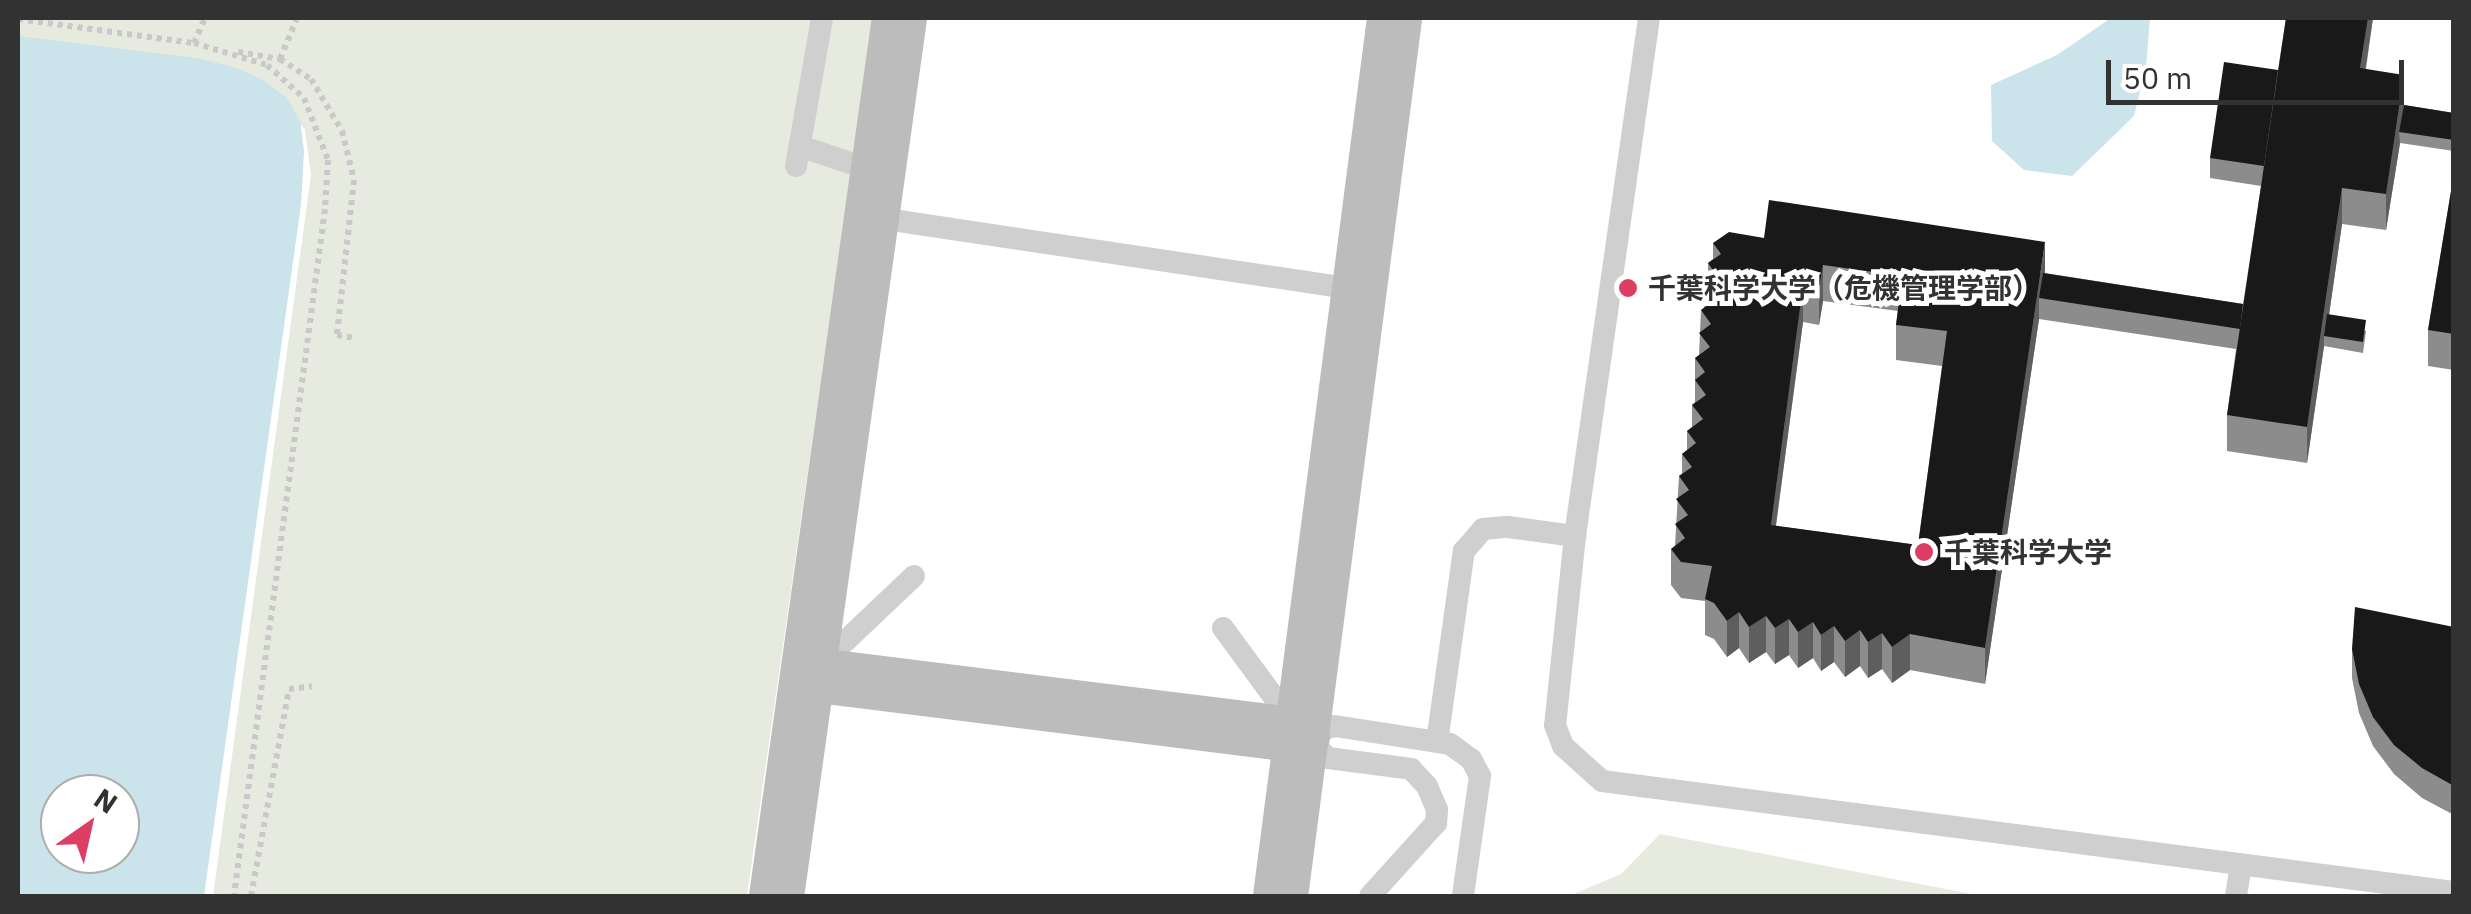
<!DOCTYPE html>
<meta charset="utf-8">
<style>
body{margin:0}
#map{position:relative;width:2471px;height:914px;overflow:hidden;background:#fff;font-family:"IBM Plex Sans","Noto Sans JP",sans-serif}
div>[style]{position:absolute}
.green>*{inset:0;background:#e7eade}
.water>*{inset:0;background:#cbe3ea}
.path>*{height:6px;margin-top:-3px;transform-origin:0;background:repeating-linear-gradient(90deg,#c9c9c9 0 5px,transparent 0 10px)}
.lane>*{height:22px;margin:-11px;padding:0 11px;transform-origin:11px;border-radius:11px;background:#cfcfcf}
.secondary>*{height:55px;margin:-27.5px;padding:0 27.5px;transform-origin:27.5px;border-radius:27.5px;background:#bcbcbc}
.wall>*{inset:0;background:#8c8c8c}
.shaded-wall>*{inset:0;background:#5e5e5e}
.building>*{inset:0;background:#191919}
.dots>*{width:28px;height:28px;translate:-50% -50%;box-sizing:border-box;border:5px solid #fff;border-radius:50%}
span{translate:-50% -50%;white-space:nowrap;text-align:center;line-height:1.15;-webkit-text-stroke:10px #fff;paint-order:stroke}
.poi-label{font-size:28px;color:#323232;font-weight:700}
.left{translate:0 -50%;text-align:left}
.frame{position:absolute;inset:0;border:20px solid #323232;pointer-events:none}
.north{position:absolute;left:40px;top:774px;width:100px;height:100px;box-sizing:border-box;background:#fff;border:2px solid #adadad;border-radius:50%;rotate:34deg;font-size:28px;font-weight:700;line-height:40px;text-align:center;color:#323232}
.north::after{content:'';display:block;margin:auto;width:35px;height:45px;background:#de3e64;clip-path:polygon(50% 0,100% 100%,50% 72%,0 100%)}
.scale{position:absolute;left:2106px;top:60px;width:298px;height:45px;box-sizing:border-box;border:5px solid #323232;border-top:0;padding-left:12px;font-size:30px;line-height:35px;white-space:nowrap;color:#323232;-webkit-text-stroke:8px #fff;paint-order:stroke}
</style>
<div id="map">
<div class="green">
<i style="clip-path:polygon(18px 18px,873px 18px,747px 896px,213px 896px,311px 175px,305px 130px,276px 98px,18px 50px)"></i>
<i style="clip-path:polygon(1660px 834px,1982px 896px,1569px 896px,1621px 874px)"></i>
</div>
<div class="water">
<i style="clip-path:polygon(2111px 18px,2150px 18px,2146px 67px,2134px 116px,2072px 176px,2024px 170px,1992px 141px,1991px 85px,2057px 55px)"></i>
<i style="clip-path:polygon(evenodd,18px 36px,197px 58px,234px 67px,263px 80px,286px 97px,300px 120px,304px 151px,301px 205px,204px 896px,18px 896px,18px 36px,60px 794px,120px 794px,120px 854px,60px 854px,60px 794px)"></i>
</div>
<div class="path">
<i style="left:18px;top:19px;width:178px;rotate:7.8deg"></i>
<i style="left:194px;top:43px;width:76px;rotate:16.8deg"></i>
<i style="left:267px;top:65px;width:50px;rotate:41.7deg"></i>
<i style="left:304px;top:98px;width:66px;rotate:68.8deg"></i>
<i style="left:328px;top:160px;width:49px;rotate:93.5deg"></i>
<i style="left:325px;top:209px;width:693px;rotate:97.55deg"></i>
<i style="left:194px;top:43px;width:27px;rotate:-66deg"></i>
<i style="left:238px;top:52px;width:43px;rotate:9.5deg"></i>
<i style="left:280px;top:59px;width:37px;rotate:33deg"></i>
<i style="left:311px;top:79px;width:61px;rotate:59.2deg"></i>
<i style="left:342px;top:131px;width:50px;rotate:76.2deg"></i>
<i style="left:354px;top:180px;width:156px;rotate:96.3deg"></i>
<i style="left:337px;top:335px;width:17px;rotate:10deg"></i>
<i style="left:280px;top:59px;width:44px;rotate:-67.5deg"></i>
<i style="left:251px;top:896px;width:210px;rotate:-79.6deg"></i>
<i style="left:289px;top:689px;width:23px;rotate:-7deg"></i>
</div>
<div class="lane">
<i style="left:1649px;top:18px;width:523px;rotate:98.13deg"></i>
<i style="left:1575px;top:536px;width:190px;rotate:96deg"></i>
<i style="left:1555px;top:725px;width:22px;rotate:69deg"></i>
<i style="left:1563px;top:746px;width:52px;rotate:41.9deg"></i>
<i style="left:1602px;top:781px;width:859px;rotate:7.42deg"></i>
<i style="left:800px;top:146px;width:81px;rotate:18.7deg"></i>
<i style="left:796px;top:166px;width:150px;rotate:-80deg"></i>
<i style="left:872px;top:217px;width:491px;rotate:8.5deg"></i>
<i style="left:1223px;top:628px;width:133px;rotate:53.6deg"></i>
<i style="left:1302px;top:735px;width:35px;rotate:41deg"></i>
<i style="left:1328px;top:758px;width:84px;rotate:7.5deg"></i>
<i style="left:1411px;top:769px;width:23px;rotate:47deg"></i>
<i style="left:1427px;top:786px;width:26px;rotate:67deg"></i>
<i style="left:1437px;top:810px;width:13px;rotate:94deg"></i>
<i style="left:1436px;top:823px;width:98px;rotate:132.1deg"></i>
<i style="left:816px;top:669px;width:135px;rotate:-43.5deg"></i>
<i style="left:1302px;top:735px;width:34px;rotate:-15deg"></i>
<i style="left:1335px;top:726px;width:116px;rotate:8.9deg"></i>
<i style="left:1450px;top:744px;width:26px;rotate:36deg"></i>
<i style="left:1471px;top:759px;width:19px;rotate:62deg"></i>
<i style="left:1480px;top:776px;width:121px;rotate:98.1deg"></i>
<i style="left:1437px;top:742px;width:193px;rotate:-82deg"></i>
<i style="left:1464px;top:551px;width:29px;rotate:-49deg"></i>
<i style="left:1483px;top:529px;width:25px;rotate:-5deg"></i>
<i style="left:1508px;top:527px;width:68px;rotate:7.7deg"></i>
<i style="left:2236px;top:896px;width:32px;rotate:-81deg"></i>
</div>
<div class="secondary">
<i style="left:810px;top:674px;width:496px;rotate:7.1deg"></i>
<i style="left:776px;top:896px;width:887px;rotate:-82.03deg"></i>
<i style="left:1280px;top:896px;width:885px;rotate:-82.6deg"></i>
</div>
<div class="wall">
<i style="clip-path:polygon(evenodd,2286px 18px,2373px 18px,2366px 69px,2404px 105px,2454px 113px,2454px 151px,2400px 143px,2386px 230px,2342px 224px,2329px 315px,2366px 331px,2363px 353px,2324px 346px,2307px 463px,2227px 451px,2227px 415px,2236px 349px,2039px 319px,1985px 684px,1910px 670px,1892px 683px,1882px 669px,1868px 678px,1860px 666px,1845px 677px,1834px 662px,1821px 671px,1813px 658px,1798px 668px,1789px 655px,1775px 664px,1766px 652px,1749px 663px,1739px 648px,1727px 657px,1714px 639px,1705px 635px,1705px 601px,1681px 598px,1671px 585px,1671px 549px,1675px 546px,1679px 476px,1682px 474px,1682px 454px,1687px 450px,1687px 431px,1692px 427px,1692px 405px,1695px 402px,1695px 358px,1699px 355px,1701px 310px,1704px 308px,1704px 288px,1708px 285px,1708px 263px,1713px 259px,1713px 243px,1764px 238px,2045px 273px,2243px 304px,2261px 186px,2210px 178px,2210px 158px,2278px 70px,2286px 18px,1823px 301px,1898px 311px,1896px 325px,1896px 360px,1942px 366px,1918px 545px,1776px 526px,1803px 322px,1819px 325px,1823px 301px)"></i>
<i style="clip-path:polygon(2454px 173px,2454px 370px,2428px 366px,2428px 330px)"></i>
<i style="clip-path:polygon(2454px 627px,2454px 815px,2422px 798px,2394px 774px,2373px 746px,2359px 713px,2352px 678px,2352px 649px)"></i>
</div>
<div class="shaded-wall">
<i style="clip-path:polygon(2368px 18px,2373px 18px,2360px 104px,2360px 68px)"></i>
<i style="clip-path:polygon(2404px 75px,2404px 111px,2399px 132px,2400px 143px,2386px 230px,2386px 194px)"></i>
<i style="clip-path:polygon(2342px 188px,2342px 224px,2326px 336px,2324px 336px,2324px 346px,2307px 463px,2307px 427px)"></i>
<i style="clip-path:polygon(2045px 242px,2045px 278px,2039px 298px,2039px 319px,1985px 684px,1985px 648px)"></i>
<i style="clip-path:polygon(1823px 265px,1823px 301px,1819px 325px,1819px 289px)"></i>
<i style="clip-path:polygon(1803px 286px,1803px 322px,1771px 561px,1771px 525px)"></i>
<i style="clip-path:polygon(1739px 612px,1739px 648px,1727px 657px,1727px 621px)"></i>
<i style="clip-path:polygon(1766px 616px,1766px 652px,1749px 663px,1749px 627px)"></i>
<i style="clip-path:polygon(1789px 619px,1789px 655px,1775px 664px,1775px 628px)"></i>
<i style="clip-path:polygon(1813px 622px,1813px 658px,1798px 668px,1798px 632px)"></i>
<i style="clip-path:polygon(1834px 626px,1834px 662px,1821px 671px,1821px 635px)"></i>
<i style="clip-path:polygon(1860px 630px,1860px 666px,1845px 677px,1845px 641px)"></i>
<i style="clip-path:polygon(1882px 633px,1882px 669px,1868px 678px,1868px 642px)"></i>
<i style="clip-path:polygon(1910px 634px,1910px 670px,1892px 683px,1892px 647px)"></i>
</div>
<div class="building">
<i style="clip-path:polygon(2286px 18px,2368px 18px,2360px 68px,2404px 75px,2386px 194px,2342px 188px,2307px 427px,2227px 415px)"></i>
<i style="clip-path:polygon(2224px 62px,2278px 70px,2264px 166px,2210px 158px)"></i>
<i style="clip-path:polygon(2404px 105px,2454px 113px,2454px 140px,2399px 132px)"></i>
<i style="clip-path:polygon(2454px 173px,2454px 334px,2428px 330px)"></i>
<i style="clip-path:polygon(evenodd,1769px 200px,2045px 242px,1985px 648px,1910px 634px,1892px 647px,1882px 633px,1868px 642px,1860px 630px,1845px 641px,1834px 626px,1821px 635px,1813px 622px,1798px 632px,1789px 619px,1775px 628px,1766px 616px,1749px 627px,1739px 612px,1727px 621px,1714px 603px,1705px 599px,1712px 566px,1681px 562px,1671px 549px,1685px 538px,1675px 524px,1688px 515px,1676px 499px,1689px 490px,1679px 476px,1692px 467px,1682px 454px,1696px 443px,1687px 431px,1703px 419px,1692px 405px,1706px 395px,1695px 380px,1705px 372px,1695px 358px,1710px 347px,1699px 333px,1711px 324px,1701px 310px,1713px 301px,1704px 288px,1718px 278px,1708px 263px,1721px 254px,1713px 243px,1729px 232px,1764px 238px,1769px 200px,1823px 265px,1902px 276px,1896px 325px,1947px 331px,1918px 545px,1771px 525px,1803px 286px,1819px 289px,1823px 265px)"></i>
<i style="clip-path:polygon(2043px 273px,2243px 304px,2240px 329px,2039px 298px)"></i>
<i style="clip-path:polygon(2327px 314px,2366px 320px,2363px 342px,2324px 336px)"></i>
<i style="clip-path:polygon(2355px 607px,2454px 627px,2454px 786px,2422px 768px,2394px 745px,2373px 717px,2359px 684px,2352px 649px)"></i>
</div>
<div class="dots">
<i style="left:1628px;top:288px;background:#de3e64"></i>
<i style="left:1924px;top:552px;background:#de3e64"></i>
</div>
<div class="poi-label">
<span class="left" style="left:1648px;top:288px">千葉科学大学（危機管理学部）</span>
<span class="left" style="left:1944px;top:552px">千葉科学大学</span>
</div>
<div class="frame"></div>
<div class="north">N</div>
<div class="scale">50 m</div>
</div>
